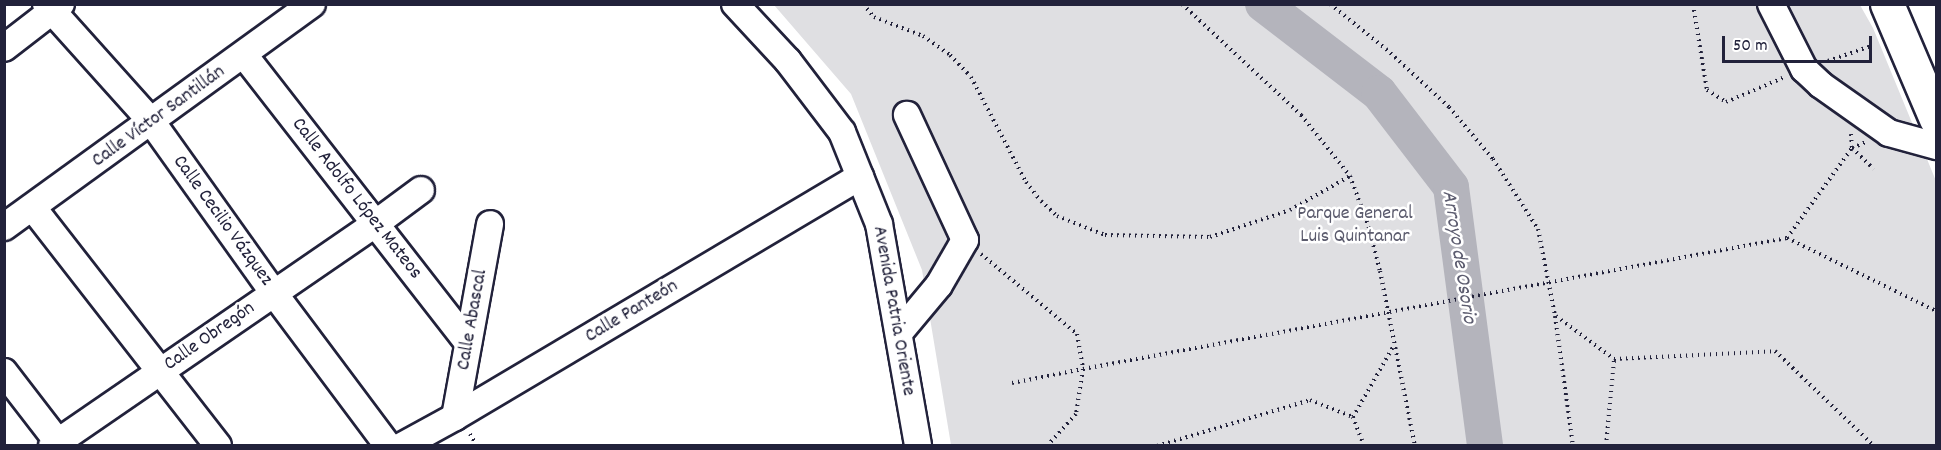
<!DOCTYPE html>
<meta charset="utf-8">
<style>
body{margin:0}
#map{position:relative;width:1941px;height:450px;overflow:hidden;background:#fff;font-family:Dekko,sans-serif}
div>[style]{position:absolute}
.green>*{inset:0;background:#dfdfe2}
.river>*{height:36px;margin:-18px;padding:0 18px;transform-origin:18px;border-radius:18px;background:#b4b4bc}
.path>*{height:4px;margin-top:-2px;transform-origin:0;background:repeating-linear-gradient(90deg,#22223b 0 1.5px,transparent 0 6px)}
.roads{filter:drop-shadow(2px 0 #22223b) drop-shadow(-2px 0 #22223b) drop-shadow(0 2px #22223b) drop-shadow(0 -2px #22223b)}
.minor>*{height:26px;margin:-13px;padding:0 13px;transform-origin:13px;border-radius:13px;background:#fff}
.major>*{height:33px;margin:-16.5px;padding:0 16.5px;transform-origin:16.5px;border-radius:16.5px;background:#fff}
span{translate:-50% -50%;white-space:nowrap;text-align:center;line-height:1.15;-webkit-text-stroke:5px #fff;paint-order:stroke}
.street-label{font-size:20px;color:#22223b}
.park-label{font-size:20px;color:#5b5b6d}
.water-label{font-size:21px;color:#5c5c6f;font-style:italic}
.frame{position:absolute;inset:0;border:6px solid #22223b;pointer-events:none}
.scale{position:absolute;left:1722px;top:36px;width:150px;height:27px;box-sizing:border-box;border:3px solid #22223b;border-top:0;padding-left:8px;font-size:18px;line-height:21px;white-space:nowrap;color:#22223b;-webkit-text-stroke:4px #fff;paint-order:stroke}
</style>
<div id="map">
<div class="green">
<i style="clip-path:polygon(774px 5px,1860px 5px,1873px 28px,1936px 181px,1936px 445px,951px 445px,922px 270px,851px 94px)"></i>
</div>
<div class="river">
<i style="left:1263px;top:4px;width:146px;rotate:37.5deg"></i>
<i style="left:1379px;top:93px;width:118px;rotate:52.5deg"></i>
<i style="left:1451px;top:187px;width:261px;rotate:82.5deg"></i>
</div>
<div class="path">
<i style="left:863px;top:4px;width:17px;rotate:50deg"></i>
<i style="left:874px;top:17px;width:53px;rotate:21.2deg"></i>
<i style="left:923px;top:36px;width:33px;rotate:35deg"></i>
<i style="left:950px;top:55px;width:30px;rotate:46deg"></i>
<i style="left:971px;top:77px;width:119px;rotate:62.4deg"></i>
<i style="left:1026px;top:182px;width:24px;rotate:52deg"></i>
<i style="left:1041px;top:201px;width:22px;rotate:43deg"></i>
<i style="left:1057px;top:216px;width:52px;rotate:21.6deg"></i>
<i style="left:1105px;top:235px;width:105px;rotate:1.1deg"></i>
<i style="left:1210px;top:237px;width:84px;rotate:-18.6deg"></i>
<i style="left:1290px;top:210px;width:69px;rotate:-29.5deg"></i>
<i style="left:1182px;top:4px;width:163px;rotate:43deg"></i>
<i style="left:1301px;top:115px;width:78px;rotate:51.2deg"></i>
<i style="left:1350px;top:176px;width:55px;rotate:69.9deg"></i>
<i style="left:1369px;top:228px;width:44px;rotate:75.7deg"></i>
<i style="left:1380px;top:271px;width:178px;rotate:78.7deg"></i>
<i style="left:1330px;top:4px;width:72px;rotate:38.8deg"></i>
<i style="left:1386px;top:49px;width:86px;rotate:42.6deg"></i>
<i style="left:1449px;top:107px;width:68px;rotate:49.8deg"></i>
<i style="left:1493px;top:159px;width:83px;rotate:57.3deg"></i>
<i style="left:1538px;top:229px;width:89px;rotate:78.9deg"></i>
<i style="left:1555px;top:316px;width:131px;rotate:82.1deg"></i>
<i style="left:1693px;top:4px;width:87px;rotate:80.8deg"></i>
<i style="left:1707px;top:90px;width:22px;rotate:32deg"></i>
<i style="left:1726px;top:102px;width:64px;rotate:-23deg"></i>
<i style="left:1828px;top:61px;width:46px;rotate:-19.2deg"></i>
<i style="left:1851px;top:134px;width:14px;rotate:86deg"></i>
<i style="left:1852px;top:148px;width:30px;rotate:44deg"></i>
<i style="left:1787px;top:238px;width:166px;rotate:26.1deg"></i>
<i style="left:981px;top:254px;width:125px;rotate:39.8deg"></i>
<i style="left:1077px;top:334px;width:36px;rotate:80deg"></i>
<i style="left:1083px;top:369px;width:716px;rotate:-10.54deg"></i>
<i style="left:1787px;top:238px;width:111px;rotate:-54.2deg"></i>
<i style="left:1852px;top:148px;width:15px;rotate:-23deg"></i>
<i style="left:1556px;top:316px;width:72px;rotate:36.6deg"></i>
<i style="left:1614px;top:359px;width:161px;rotate:-2.8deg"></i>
<i style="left:1775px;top:351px;width:137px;rotate:43.8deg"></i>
<i style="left:1012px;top:383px;width:72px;rotate:-11.2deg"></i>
<i style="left:1083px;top:369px;width:46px;rotate:98.8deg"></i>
<i style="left:1076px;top:414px;width:43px;rotate:132.2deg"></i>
<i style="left:470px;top:434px;width:14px;rotate:60deg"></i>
<i style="left:1157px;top:446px;width:160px;rotate:-16.7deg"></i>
<i style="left:1310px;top:400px;width:46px;rotate:21.6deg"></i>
<i style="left:1364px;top:446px;width:31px;rotate:-111deg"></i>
<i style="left:1353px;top:417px;width:81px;rotate:-60.3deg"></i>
<i style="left:1606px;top:446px;width:87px;rotate:-84.7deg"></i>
</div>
<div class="roads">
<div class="minor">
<i style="left:46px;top:4px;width:157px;rotate:48.1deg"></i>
<i style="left:151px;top:121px;width:210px;rotate:54.5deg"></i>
<i style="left:273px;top:292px;width:192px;rotate:53.2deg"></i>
<i style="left:735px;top:4px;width:78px;rotate:47.1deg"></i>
<i style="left:788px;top:61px;width:89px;rotate:52.7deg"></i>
<i style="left:842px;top:132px;width:99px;rotate:68.1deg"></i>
<i style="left:879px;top:224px;width:225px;rotate:80deg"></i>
<i style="left:1771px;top:4px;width:73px;rotate:63.1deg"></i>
<i style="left:1804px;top:69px;width:23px;rotate:43deg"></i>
<i style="left:1821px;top:85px;width:83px;rotate:35.2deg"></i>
<i style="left:1889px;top:133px;width:49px;rotate:15.5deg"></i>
<i style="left:4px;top:48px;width:72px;rotate:-37.7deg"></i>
<i style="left:244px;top:55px;width:365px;rotate:52.1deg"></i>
<i style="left:33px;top:208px;width:301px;rotate:52.1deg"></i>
<i style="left:4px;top:227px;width:380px;rotate:-35.9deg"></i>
<i style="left:899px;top:333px;width:62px;rotate:-50.2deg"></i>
<i style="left:939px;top:285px;width:52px;rotate:-60deg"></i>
<i style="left:965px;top:240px;width:138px;rotate:-114.9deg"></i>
<i style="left:4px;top:372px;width:93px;rotate:52.4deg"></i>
<i style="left:455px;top:417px;width:196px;rotate:-79.7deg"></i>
<i style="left:52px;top:446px;width:392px;rotate:-34.5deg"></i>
<i style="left:375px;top:224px;width:57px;rotate:-36.5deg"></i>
<i style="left:402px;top:446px;width:60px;rotate:-28.7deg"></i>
<i style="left:455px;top:417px;width:471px;rotate:-30.7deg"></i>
</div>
<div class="major">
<i style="left:1887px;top:4px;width:125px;rotate:66.9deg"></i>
</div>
</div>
<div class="street-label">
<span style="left:159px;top:117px;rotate:-36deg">Calle Víctor Santillán</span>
<span style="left:356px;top:199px;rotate:52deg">Calle Adolfo López Mateos</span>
<span style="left:222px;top:221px;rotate:54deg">Calle Cecilio Vázquez</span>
<span style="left:893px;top:311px;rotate:80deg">Avenida Patria Oriente</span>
<span style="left:632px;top:312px;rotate:-31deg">Calle Panteón</span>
<span style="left:473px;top:320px;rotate:-80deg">Calle Abascal</span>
<span style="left:210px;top:337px;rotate:-35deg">Calle Obregón</span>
</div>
<div class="park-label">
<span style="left:1355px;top:226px">Parque General<br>Luis Quintanar</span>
</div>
<div class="water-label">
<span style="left:1458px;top:257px;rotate:81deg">Arroyo de Osorio</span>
</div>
<div class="frame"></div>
<div class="scale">50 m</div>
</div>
